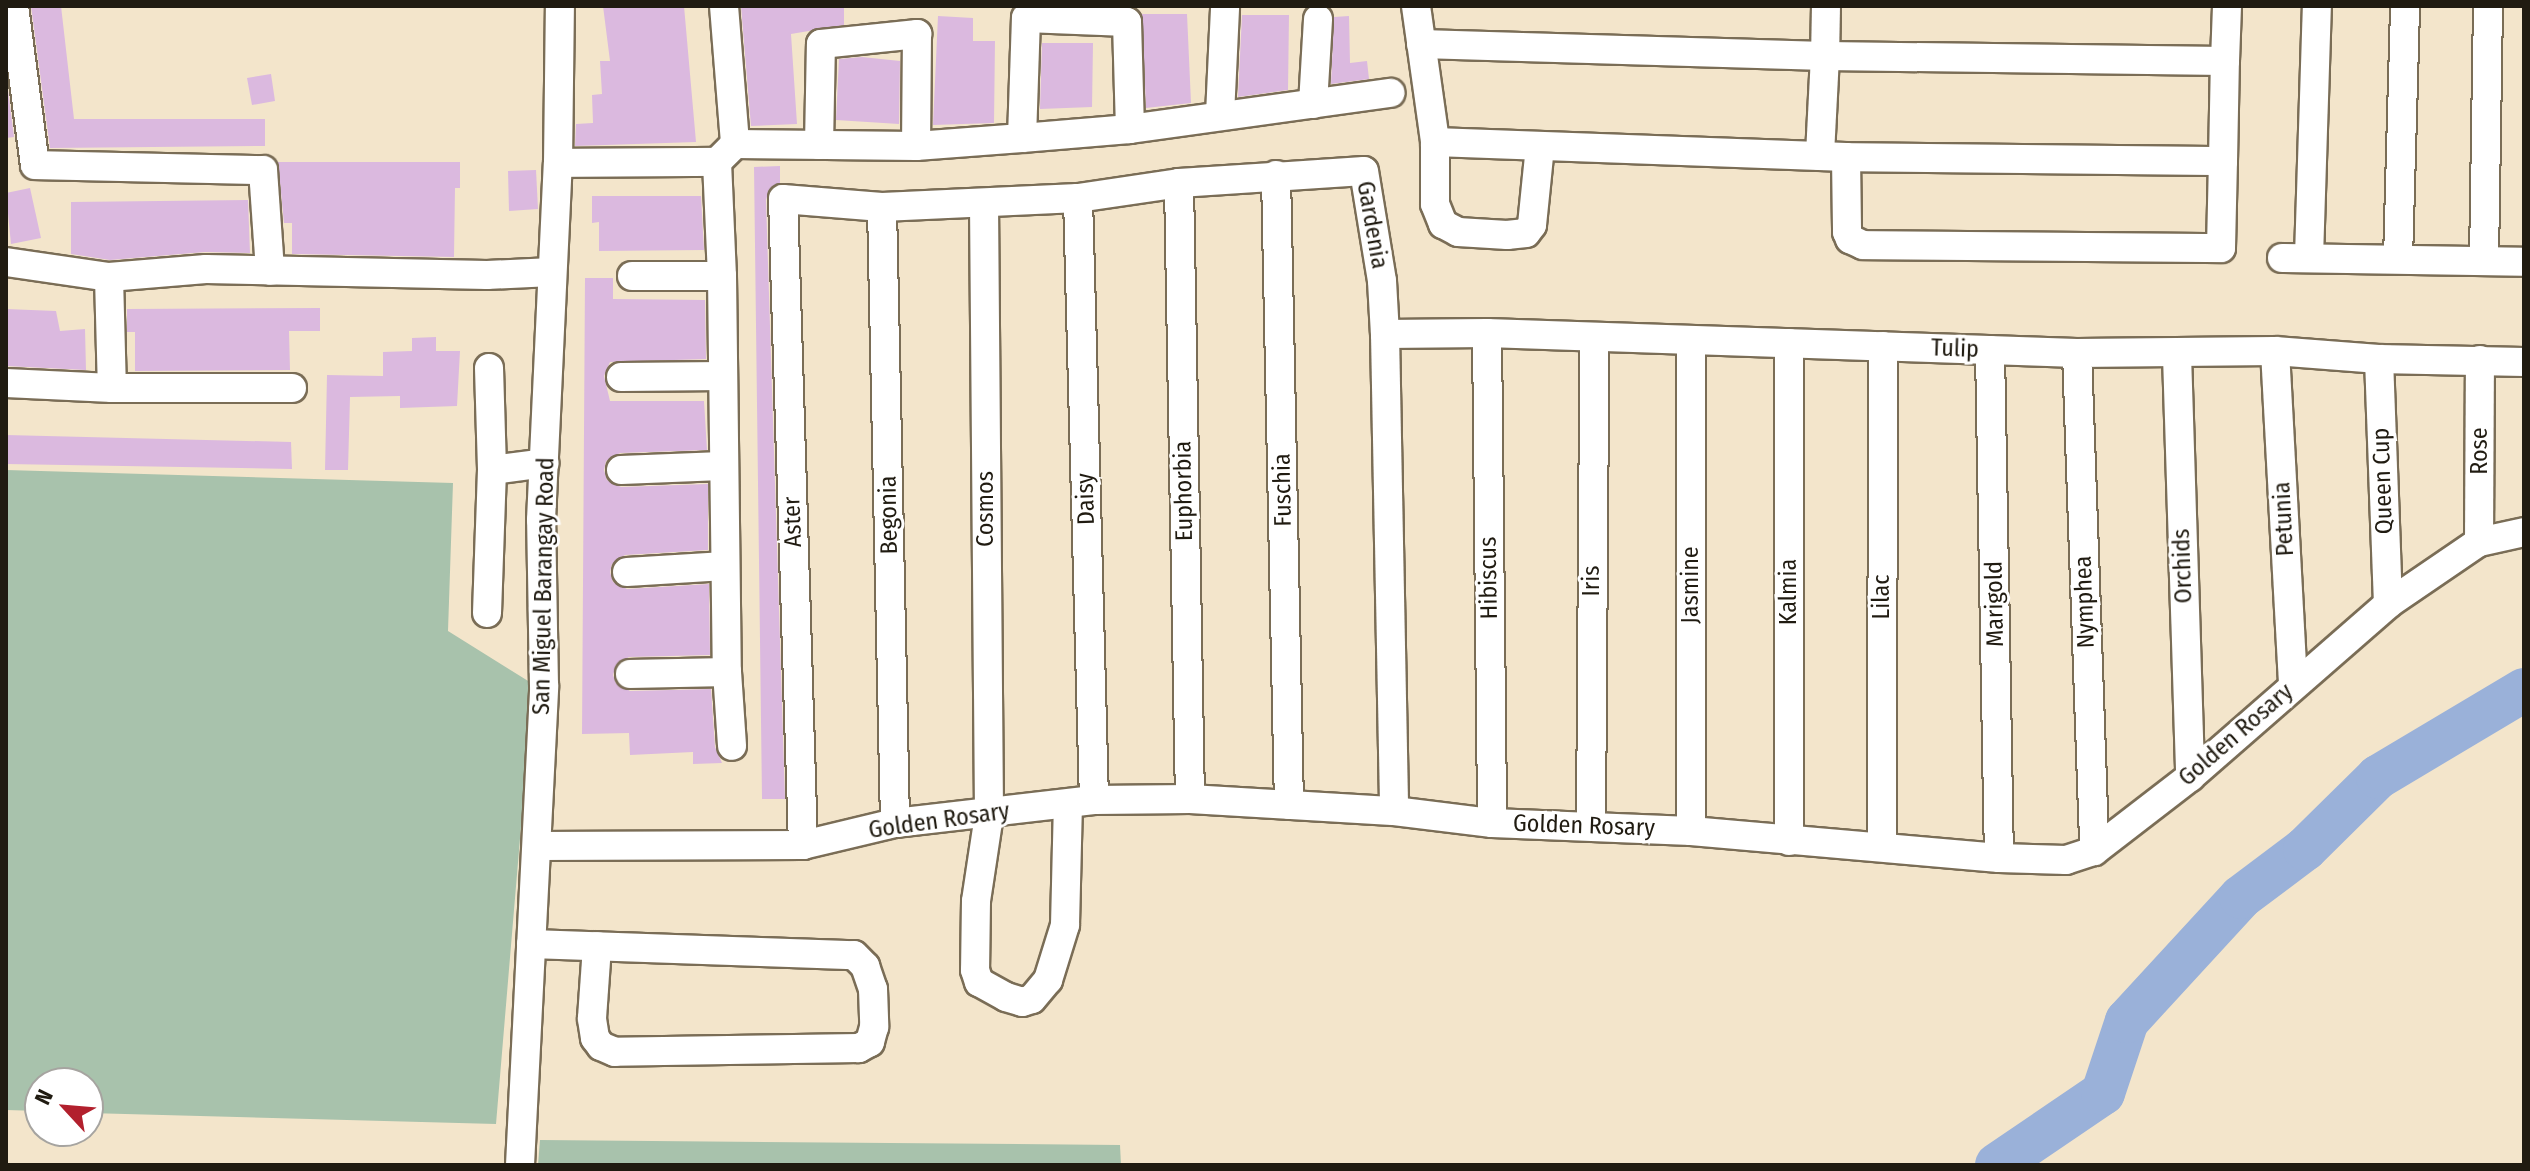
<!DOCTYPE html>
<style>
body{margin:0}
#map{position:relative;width:2530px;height:1171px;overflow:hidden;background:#f3e5cb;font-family:"Fira Sans Condensed",sans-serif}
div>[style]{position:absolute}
.green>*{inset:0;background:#a8c2ac}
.river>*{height:44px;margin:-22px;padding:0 22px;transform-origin:22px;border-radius:22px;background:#9ab1d9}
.building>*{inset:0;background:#dbb9df}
.roads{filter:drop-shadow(2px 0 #7a6d56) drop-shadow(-2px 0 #7a6d56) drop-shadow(0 2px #7a6d56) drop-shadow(0 -2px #7a6d56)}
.minor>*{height:28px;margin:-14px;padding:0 14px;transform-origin:14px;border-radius:14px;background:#fff}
span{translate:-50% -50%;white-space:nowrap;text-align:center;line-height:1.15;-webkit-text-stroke:6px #fff;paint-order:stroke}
.street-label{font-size:24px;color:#201b11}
.frame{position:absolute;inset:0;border:8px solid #201b11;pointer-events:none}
.north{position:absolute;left:24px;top:1067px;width:80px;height:80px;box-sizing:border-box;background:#fff;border:2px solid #a6a4a0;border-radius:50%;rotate:296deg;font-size:22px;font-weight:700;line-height:32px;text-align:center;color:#201b11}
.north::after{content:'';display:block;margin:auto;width:28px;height:36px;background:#b2202d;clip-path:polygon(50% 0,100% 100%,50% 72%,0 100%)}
</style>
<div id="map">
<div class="green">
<i style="clip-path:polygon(6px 470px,453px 483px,448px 631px,533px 684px,496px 1124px,88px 1113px,88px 1083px,40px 1083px,40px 1111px,6px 1110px)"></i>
<i style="clip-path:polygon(540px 1140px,1120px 1145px,1121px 1165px,538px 1165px)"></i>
</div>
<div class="river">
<i style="left:1997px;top:1165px;width:128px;rotate:-34.2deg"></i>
<i style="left:2103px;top:1093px;width:76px;rotate:-71.6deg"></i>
<i style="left:2127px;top:1021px;width:168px;rotate:-47.4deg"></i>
<i style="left:2241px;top:897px;width:80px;rotate:-36.9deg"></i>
<i style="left:2305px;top:849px;width:103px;rotate:-44.6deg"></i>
<i style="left:2378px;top:777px;width:170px;rotate:-30.8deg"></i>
</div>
<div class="building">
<i style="clip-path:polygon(31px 6px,61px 6px,74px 119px,265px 119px,265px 146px,50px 148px)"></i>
<i style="clip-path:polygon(603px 6px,684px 6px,696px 142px,575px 146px,576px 124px,593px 123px,592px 95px,602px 94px,600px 61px,610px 61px)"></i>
<i style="clip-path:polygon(741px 6px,844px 6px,844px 25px,791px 34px,797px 124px,751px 126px)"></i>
<i style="clip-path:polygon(1142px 14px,1187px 14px,1191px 103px,1146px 108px)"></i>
<i style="clip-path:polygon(1242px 15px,1289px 15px,1288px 90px,1238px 97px)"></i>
<i style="clip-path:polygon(938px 16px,973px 18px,973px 41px,995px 41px,994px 123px,933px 125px)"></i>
<i style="clip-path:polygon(1349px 16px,1350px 63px,1367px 61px,1369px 79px,1331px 84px,1334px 17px)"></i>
<i style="clip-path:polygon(1042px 43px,1093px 43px,1092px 107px,1040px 109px)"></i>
<i style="clip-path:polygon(862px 57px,900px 61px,899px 124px,836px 120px,839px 59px)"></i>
<i style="clip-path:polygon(271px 74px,275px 101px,252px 105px,247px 78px)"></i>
<i style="clip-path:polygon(6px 75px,14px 137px,6px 138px)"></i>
<i style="clip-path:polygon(278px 162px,460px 162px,460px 188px,455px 188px,454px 257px,292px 254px,292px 223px,284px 223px)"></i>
<i style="clip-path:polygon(780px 166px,780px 183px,769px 190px,766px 200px,785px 799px,762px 799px,754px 167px)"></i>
<i style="clip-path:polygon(536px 170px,538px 209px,509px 211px,508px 171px)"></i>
<i style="clip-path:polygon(30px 188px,41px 238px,11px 244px,6px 193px)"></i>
<i style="clip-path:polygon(592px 196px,701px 196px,704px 250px,599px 251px,599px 222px,592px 223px)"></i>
<i style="clip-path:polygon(248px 200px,250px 253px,205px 252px,110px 260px,71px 254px,71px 202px)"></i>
<i style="clip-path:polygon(585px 278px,613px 278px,613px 299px,705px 300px,706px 359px,610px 362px,604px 376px,610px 401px,704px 401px,707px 450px,620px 453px,606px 461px,604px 470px,607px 480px,621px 487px,708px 484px,708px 550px,625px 555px,612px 564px,610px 572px,613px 582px,627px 589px,709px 584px,710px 655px,629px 657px,616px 665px,613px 675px,616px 683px,630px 691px,711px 689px,715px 747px,722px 763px,693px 764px,693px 752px,630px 755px,629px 733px,582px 734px)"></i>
<i style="clip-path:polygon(320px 308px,320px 331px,289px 331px,290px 370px,135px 371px,135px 332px,127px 332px,127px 309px)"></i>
<i style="clip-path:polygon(6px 309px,56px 311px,60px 331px,85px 329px,86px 370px,6px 366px)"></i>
<i style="clip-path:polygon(436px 337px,436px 351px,460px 351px,457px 406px,400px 408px,400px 396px,350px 397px,348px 470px,325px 470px,327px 375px,383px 376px,383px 352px,412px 351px,412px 338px)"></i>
<i style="clip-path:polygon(6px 435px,291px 442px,292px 469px,6px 464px)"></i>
</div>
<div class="roads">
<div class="minor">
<i style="left:14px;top:6px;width:160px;rotate:82.5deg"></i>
<i style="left:35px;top:165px;width:228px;rotate:1.3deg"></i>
<i style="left:263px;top:170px;width:101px;rotate:86deg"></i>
<i style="left:724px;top:6px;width:138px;rotate:85.4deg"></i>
<i style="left:735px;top:144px;width:25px;rotate:135deg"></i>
<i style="left:717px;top:162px;width:114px;rotate:87.5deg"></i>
<i style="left:722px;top:276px;width:396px;rotate:89.3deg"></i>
<i style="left:727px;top:672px;width:74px;rotate:86.1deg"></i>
<i style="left:1416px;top:6px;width:137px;rotate:82deg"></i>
<i style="left:1435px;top:142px;width:411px;rotate:2.1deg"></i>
<i style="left:1826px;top:6px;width:50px;rotate:91.1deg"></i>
<i style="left:1825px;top:56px;width:400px;rotate:0.7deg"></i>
<i style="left:1421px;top:44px;width:404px;rotate:1.7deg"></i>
<i style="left:1825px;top:56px;width:100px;rotate:92.9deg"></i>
<i style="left:1313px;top:104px;width:85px;rotate:-86.6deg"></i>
<i style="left:1220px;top:115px;width:108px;rotate:-87.3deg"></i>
<i style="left:1022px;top:138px;width:120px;rotate:-88.1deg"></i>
<i style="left:1026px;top:18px;width:101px;rotate:2.3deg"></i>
<i style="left:1127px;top:22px;width:107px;rotate:88.4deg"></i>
<i style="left:1435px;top:142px;width:62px;rotate:90deg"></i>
<i style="left:1435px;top:204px;width:22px;rotate:68deg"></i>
<i style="left:1443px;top:224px;width:17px;rotate:28deg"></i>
<i style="left:1458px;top:232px;width:49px;rotate:3.5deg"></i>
<i style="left:1507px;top:235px;width:19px;rotate:-6deg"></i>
<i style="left:1526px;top:233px;width:10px;rotate:-53deg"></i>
<i style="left:1532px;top:225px;width:79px;rotate:-84.2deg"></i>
<i style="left:735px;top:144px;width:181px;rotate:0.6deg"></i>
<i style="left:916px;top:146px;width:106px;rotate:-4.3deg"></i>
<i style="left:1022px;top:138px;width:108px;rotate:-4.8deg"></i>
<i style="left:1130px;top:129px;width:263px;rotate:-7.9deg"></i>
<i style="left:819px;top:145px;width:101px;rotate:-88.9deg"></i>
<i style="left:821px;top:44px;width:97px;rotate:-5.9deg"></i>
<i style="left:917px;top:34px;width:112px;rotate:90.5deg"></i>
<i style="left:2223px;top:161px;width:377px;rotate:-179.4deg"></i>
<i style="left:1846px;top:157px;width:75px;rotate:89.2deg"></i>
<i style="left:1847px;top:232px;width:8px;rotate:67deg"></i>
<i style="left:1850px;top:239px;width:14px;rotate:25deg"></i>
<i style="left:1863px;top:245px;width:358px;rotate:0.5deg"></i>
<i style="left:2221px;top:248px;width:87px;rotate:-88.7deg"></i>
<i style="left:2223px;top:161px;width:100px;rotate:-88.9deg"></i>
<i style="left:2225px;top:61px;width:55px;rotate:-87.9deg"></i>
<i style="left:558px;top:163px;width:159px;rotate:-0.4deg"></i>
<i style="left:1276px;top:175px;width:630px;rotate:88.82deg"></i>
<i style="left:1179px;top:183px;width:616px;rotate:88.98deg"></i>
<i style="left:1078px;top:198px;width:602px;rotate:88.48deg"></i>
<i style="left:984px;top:203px;width:612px;rotate:89.53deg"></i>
<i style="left:989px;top:815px;width:87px;rotate:98.6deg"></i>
<i style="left:976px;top:901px;width:69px;rotate:90.8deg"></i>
<i style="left:975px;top:970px;width:13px;rotate:72deg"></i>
<i style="left:979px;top:982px;width:31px;rotate:29deg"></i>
<i style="left:1006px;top:997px;width:17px;rotate:17deg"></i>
<i style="left:1022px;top:1002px;width:10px;rotate:-17deg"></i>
<i style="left:1032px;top:999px;width:25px;rotate:-50deg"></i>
<i style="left:1048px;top:980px;width:58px;rotate:-72.8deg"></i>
<i style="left:1065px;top:925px;width:121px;rotate:-88.6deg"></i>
<i style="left:882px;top:207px;width:616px;rotate:88.79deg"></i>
<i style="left:2309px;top:257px;width:251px;rotate:-88.2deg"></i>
<i style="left:2282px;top:258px;width:242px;rotate:0.9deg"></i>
<i style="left:2398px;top:259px;width:253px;rotate:-88.4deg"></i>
<i style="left:2484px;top:260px;width:254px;rotate:-89.1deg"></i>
<i style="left:6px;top:262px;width:104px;rotate:8.3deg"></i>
<i style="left:109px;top:277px;width:97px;rotate:-4.7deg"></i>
<i style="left:206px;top:269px;width:281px;rotate:1.2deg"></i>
<i style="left:487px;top:275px;width:65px;rotate:-2.6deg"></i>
<i style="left:632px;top:276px;width:90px"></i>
<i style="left:109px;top:277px;width:111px;rotate:88.5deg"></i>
<i style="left:1487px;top:333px;width:490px;rotate:89.4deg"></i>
<i style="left:1385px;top:334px;width:102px;rotate:-0.6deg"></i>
<i style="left:1487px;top:333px;width:590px;rotate:1.94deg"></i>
<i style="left:2077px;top:353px;width:198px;rotate:-0.6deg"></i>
<i style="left:2275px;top:351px;width:104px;rotate:4.4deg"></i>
<i style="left:2379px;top:359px;width:145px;rotate:1.2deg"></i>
<i style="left:1691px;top:340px;width:491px;rotate:90deg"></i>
<i style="left:1789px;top:343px;width:498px;rotate:90deg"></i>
<i style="left:1990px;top:350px;width:508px;rotate:88.99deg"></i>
<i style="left:2275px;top:351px;width:335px;rotate:86.9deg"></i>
<i style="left:2077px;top:353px;width:498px;rotate:88deg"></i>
<i style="left:2177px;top:355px;width:422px;rotate:88.2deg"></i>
<i style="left:2379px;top:359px;width:245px;rotate:87.9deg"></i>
<i style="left:489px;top:368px;width:102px;rotate:88.3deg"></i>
<i style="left:492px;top:470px;width:53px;rotate:-7.5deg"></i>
<i style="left:621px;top:377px;width:102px;rotate:-0.6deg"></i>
<i style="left:6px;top:383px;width:106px;rotate:2.7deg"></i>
<i style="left:112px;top:388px;width:180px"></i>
<i style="left:621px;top:470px;width:101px;rotate:-2.3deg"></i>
<i style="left:2479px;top:542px;width:182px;rotate:-89.7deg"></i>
<i style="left:627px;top:572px;width:98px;rotate:-3.5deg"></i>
<i style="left:487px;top:613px;width:143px;rotate:-88deg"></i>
<i style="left:630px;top:674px;width:97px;rotate:-1.2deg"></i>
<i style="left:1591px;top:825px;width:488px;rotate:-89.6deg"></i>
<i style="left:803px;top:845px;width:646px;rotate:-91.77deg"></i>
<i style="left:783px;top:199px;width:99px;rotate:4.6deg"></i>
<i style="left:882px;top:207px;width:196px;rotate:-2.6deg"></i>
<i style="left:1078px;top:198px;width:102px;rotate:-8.4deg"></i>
<i style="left:1179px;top:183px;width:185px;rotate:-3.7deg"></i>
<i style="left:1364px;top:171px;width:111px;rotate:80.7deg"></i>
<i style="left:1382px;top:281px;width:53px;rotate:86.8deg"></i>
<i style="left:1385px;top:334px;width:477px;rotate:88.9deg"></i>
<i style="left:537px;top:846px;width:266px;rotate:-0.2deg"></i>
<i style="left:803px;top:845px;width:95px;rotate:-13.4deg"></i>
<i style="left:895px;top:823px;width:200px;rotate:-6.6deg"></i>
<i style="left:1094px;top:800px;width:96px;rotate:-0.6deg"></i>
<i style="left:1190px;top:799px;width:204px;rotate:3.4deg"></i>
<i style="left:1394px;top:811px;width:99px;rotate:7deg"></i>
<i style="left:1492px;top:823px;width:199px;rotate:2.3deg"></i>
<i style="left:1691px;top:831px;width:309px;rotate:5deg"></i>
<i style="left:1999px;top:858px;width:67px;rotate:1.7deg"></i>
<i style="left:2066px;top:860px;width:29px;rotate:-18deg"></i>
<i style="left:2094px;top:851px;width:121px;rotate:-37.6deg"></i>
<i style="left:2190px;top:777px;width:263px;rotate:-41.1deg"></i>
<i style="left:2388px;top:604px;width:110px;rotate:-34.3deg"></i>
<i style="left:2479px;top:542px;width:46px;rotate:-12.5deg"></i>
<i style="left:1882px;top:847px;width:501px;rotate:-89.89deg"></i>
<i style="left:531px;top:944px;width:323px;rotate:2deg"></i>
<i style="left:854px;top:955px;width:16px;rotate:45deg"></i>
<i style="left:865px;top:966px;width:24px;rotate:71deg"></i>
<i style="left:873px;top:989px;width:38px;rotate:88deg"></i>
<i style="left:874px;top:1027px;width:16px;rotate:105deg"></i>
<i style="left:870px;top:1042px;width:13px;rotate:151deg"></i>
<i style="left:859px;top:1048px;width:244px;rotate:179.1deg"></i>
<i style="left:615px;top:1052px;width:15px;rotate:-157deg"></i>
<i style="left:601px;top:1046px;width:10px;rotate:-127deg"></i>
<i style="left:595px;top:1038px;width:20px;rotate:-99deg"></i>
<i style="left:592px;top:1018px;width:72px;rotate:-86deg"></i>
<i style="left:520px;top:1165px;width:480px;rotate:-87.1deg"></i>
<i style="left:544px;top:686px;width:166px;rotate:-91deg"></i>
<i style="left:541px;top:520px;width:357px;rotate:-87.3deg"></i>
<i style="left:558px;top:163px;width:157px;rotate:-89.3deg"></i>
</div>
</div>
<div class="street-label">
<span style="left:1372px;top:225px;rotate:80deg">Gardenia</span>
<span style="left:1955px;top:349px;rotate:2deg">Tulip</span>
<span style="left:2480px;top:451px;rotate:-90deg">Rose</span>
<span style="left:2383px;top:481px;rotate:-92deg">Queen Cup</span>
<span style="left:1283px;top:490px;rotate:-91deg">Fuschia</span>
<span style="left:1184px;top:491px;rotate:-91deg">Euphorbia</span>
<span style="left:1086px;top:499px;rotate:-92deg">Daisy</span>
<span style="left:986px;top:509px;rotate:-90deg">Cosmos</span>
<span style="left:889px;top:515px;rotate:-91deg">Begonia</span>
<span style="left:2284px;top:519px;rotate:-93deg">Petunia</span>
<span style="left:793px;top:522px;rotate:-92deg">Aster</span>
<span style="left:2183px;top:566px;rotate:-92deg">Orchids</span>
<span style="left:1489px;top:578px;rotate:-91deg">Hibiscus</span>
<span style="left:1592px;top:581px;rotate:-90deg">Iris</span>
<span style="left:1691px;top:585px;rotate:-90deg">Jasmine</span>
<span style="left:544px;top:586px;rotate:-89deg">San Miguel Barangay Road</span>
<span style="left:1789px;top:592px;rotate:-90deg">Kalmia</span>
<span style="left:1882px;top:597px;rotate:-90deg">Lilac</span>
<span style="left:2085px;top:602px;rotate:-92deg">Nymphea</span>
<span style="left:1995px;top:604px;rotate:-91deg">Marigold</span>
<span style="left:2236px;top:735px;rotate:-41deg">Golden Rosary</span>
<span style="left:939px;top:821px;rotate:-8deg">Golden Rosary</span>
<span style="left:1584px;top:826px;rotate:2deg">Golden Rosary</span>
</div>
<div class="frame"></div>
<div class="north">N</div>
</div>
